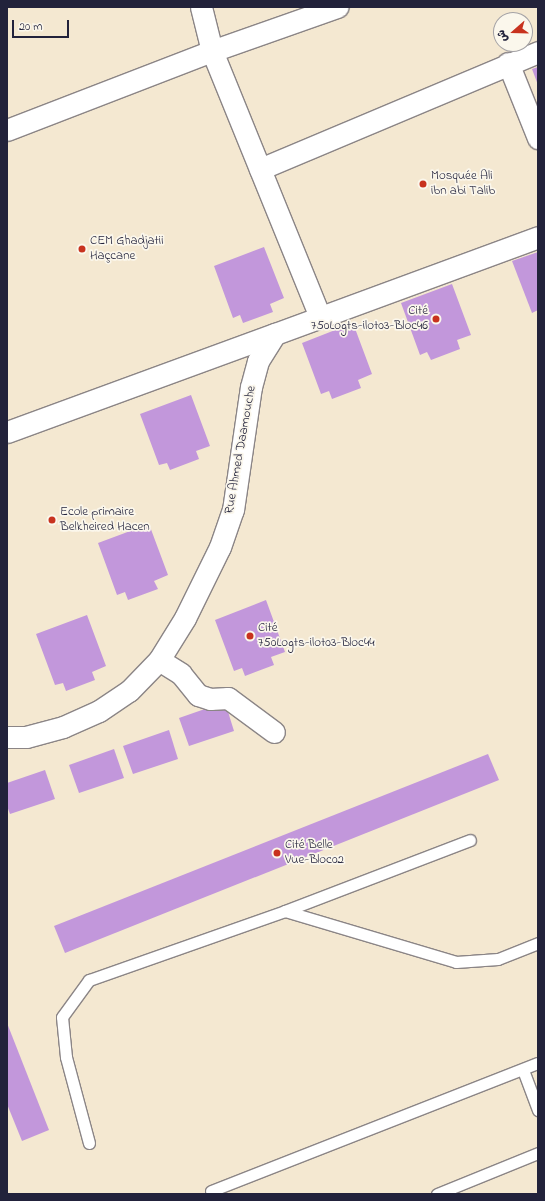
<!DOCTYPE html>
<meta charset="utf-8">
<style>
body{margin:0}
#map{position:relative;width:545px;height:1201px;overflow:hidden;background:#f4e8d1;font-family:"Indie Flower","Playpen Sans Arabic",sans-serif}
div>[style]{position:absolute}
.building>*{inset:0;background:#c297db}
.roads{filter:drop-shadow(1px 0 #8b8586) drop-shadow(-1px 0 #8b8586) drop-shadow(0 1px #8b8586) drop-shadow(0 -1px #8b8586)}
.service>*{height:11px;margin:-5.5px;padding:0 5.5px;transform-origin:5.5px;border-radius:5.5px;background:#fff}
.minor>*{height:21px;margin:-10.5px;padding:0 10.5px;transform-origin:10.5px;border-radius:10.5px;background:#fff}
.dots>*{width:11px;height:11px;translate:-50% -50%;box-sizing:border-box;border:2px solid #fbf7ec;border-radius:50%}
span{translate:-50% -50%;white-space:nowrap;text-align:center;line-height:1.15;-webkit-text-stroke:3.5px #fbf7ec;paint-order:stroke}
.poi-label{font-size:13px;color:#22223b}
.left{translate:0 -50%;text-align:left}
.right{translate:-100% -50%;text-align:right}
.street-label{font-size:13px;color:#22223b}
.frame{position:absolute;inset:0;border:8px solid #22223b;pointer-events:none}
.north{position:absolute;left:493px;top:12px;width:40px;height:40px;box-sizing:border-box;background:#fbf7ec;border:1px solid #a4a2a5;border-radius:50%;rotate:250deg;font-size:11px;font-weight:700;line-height:16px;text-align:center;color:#22223b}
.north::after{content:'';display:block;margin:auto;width:14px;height:18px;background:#c8321e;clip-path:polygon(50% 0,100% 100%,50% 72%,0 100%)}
.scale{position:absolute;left:12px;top:20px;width:57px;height:18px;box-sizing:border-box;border:2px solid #22223b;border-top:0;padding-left:5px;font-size:12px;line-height:14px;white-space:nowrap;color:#22223b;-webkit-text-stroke:3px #fbf7ec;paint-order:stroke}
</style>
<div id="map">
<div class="building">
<i style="clip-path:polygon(538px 67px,538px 85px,532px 69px)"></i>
<i style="clip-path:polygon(264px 247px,284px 298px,270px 304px,273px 312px,243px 323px,240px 315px,233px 318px,214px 266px)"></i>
<i style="clip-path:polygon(538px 252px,538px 310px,532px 313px,512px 261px)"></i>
<i style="clip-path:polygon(452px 284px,471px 335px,457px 340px,460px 349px,431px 360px,427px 352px,420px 355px,401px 303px)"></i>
<i style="clip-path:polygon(353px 323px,372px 374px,358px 380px,361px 388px,332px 399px,329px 391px,321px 394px,302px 343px)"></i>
<i style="clip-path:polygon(191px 395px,210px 446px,196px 451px,199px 459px,170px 470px,167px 463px,159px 465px,140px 414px)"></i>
<i style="clip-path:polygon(149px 524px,168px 575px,154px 581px,158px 589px,128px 600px,125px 592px,117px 595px,98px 543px)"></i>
<i style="clip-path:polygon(266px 600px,285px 652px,271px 657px,274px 665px,245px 676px,242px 668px,234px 671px,215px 620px)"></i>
<i style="clip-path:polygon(87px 615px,106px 666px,92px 672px,95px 680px,66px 691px,63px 683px,55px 685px,36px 634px)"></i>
<i style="clip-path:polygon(225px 702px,234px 731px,189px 746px,179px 718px)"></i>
<i style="clip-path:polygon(169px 730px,178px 759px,133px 774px,123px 746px)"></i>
<i style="clip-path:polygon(114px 749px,124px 778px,79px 793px,69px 765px)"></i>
<i style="clip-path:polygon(488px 754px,499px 780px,65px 953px,54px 926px)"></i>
<i style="clip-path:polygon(45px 770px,55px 799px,10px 814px,7px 806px,7px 783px)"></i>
<i style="clip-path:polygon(7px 1023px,49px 1130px,22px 1141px,7px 1104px)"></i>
</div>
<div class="roads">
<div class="service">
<i style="left:285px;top:911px;width:178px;rotate:16.6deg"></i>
<i style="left:456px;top:962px;width:42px;rotate:-4.1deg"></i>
<i style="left:498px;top:959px;width:43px;rotate:-21.8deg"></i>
<i style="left:523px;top:1070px;width:43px;rotate:69.4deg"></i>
<i style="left:89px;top:1143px;width:89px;rotate:-105deg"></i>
<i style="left:66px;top:1057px;width:40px;rotate:-95.7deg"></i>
<i style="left:62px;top:1017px;width:46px;rotate:-53.9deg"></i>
<i style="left:89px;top:980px;width:208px;rotate:-19.4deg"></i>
<i style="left:285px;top:911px;width:198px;rotate:-21deg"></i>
<i style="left:211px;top:1191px;width:351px;rotate:-21.4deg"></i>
<i style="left:437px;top:1194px;width:109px;rotate:-22.1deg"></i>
</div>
<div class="minor">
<i style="left:201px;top:7px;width:45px;rotate:76deg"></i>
<i style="left:212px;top:51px;width:287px;rotate:67.9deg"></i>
<i style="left:508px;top:63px;width:81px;rotate:68.2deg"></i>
<i style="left:7px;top:130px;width:220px;rotate:-21.1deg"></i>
<i style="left:212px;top:51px;width:133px;rotate:-19.4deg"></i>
<i style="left:260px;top:169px;width:302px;rotate:-22.8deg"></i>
<i style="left:7px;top:432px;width:285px;rotate:-20.1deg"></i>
<i style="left:159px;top:660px;width:26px;rotate:32deg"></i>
<i style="left:181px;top:674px;width:27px;rotate:51deg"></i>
<i style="left:198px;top:695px;width:13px;rotate:18deg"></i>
<i style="left:210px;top:699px;width:18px;rotate:-3deg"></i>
<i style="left:228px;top:698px;width:57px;rotate:36.5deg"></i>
<i style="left:7px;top:737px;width:19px"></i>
<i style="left:26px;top:737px;width:38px;rotate:-15deg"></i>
<i style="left:63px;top:727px;width:39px;rotate:-24deg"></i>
<i style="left:99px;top:711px;width:36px;rotate:-34deg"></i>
<i style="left:129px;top:691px;width:43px;rotate:-45.9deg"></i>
<i style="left:159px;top:660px;width:49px;rotate:-58.2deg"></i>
<i style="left:185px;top:618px;width:79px;rotate:-63.8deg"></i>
<i style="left:220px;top:547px;width:39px;rotate:-71deg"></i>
<i style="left:233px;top:510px;width:124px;rotate:-81.7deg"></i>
<i style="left:251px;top:387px;width:27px;rotate:-75deg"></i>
<i style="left:258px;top:361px;width:32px;rotate:-58deg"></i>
<i style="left:275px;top:334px;width:280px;rotate:-20.2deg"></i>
</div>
</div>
<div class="dots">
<i style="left:423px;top:184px;background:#c8321e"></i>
<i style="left:82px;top:249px;background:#c8321e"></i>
<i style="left:436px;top:319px;background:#c8321e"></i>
<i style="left:52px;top:520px;background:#c8321e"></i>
<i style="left:250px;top:636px;background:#c8321e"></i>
<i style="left:277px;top:853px;background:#c8321e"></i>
</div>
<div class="poi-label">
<span class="left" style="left:431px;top:184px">Mosquée Ali<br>ibn abi Talib</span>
<span class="left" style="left:90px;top:249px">CEM Ghadjatii<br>Haçcane</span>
<span class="right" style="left:428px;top:319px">Cité<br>750Logts-ilot03-Bloc46</span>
<span class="left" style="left:60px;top:520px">Ecole primaire<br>Belkheired Hacen</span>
<span class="left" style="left:258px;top:636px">Cité<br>750Logts-ilot03-Bloc44</span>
<span class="left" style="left:285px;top:853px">Cité Belle<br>Vue-Bloc02</span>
</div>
<div class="street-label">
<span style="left:241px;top:450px;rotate:-80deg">Rue Ahmed Daamouche</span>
</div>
<div class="frame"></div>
<div class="north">ش</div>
<div class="scale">20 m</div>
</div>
